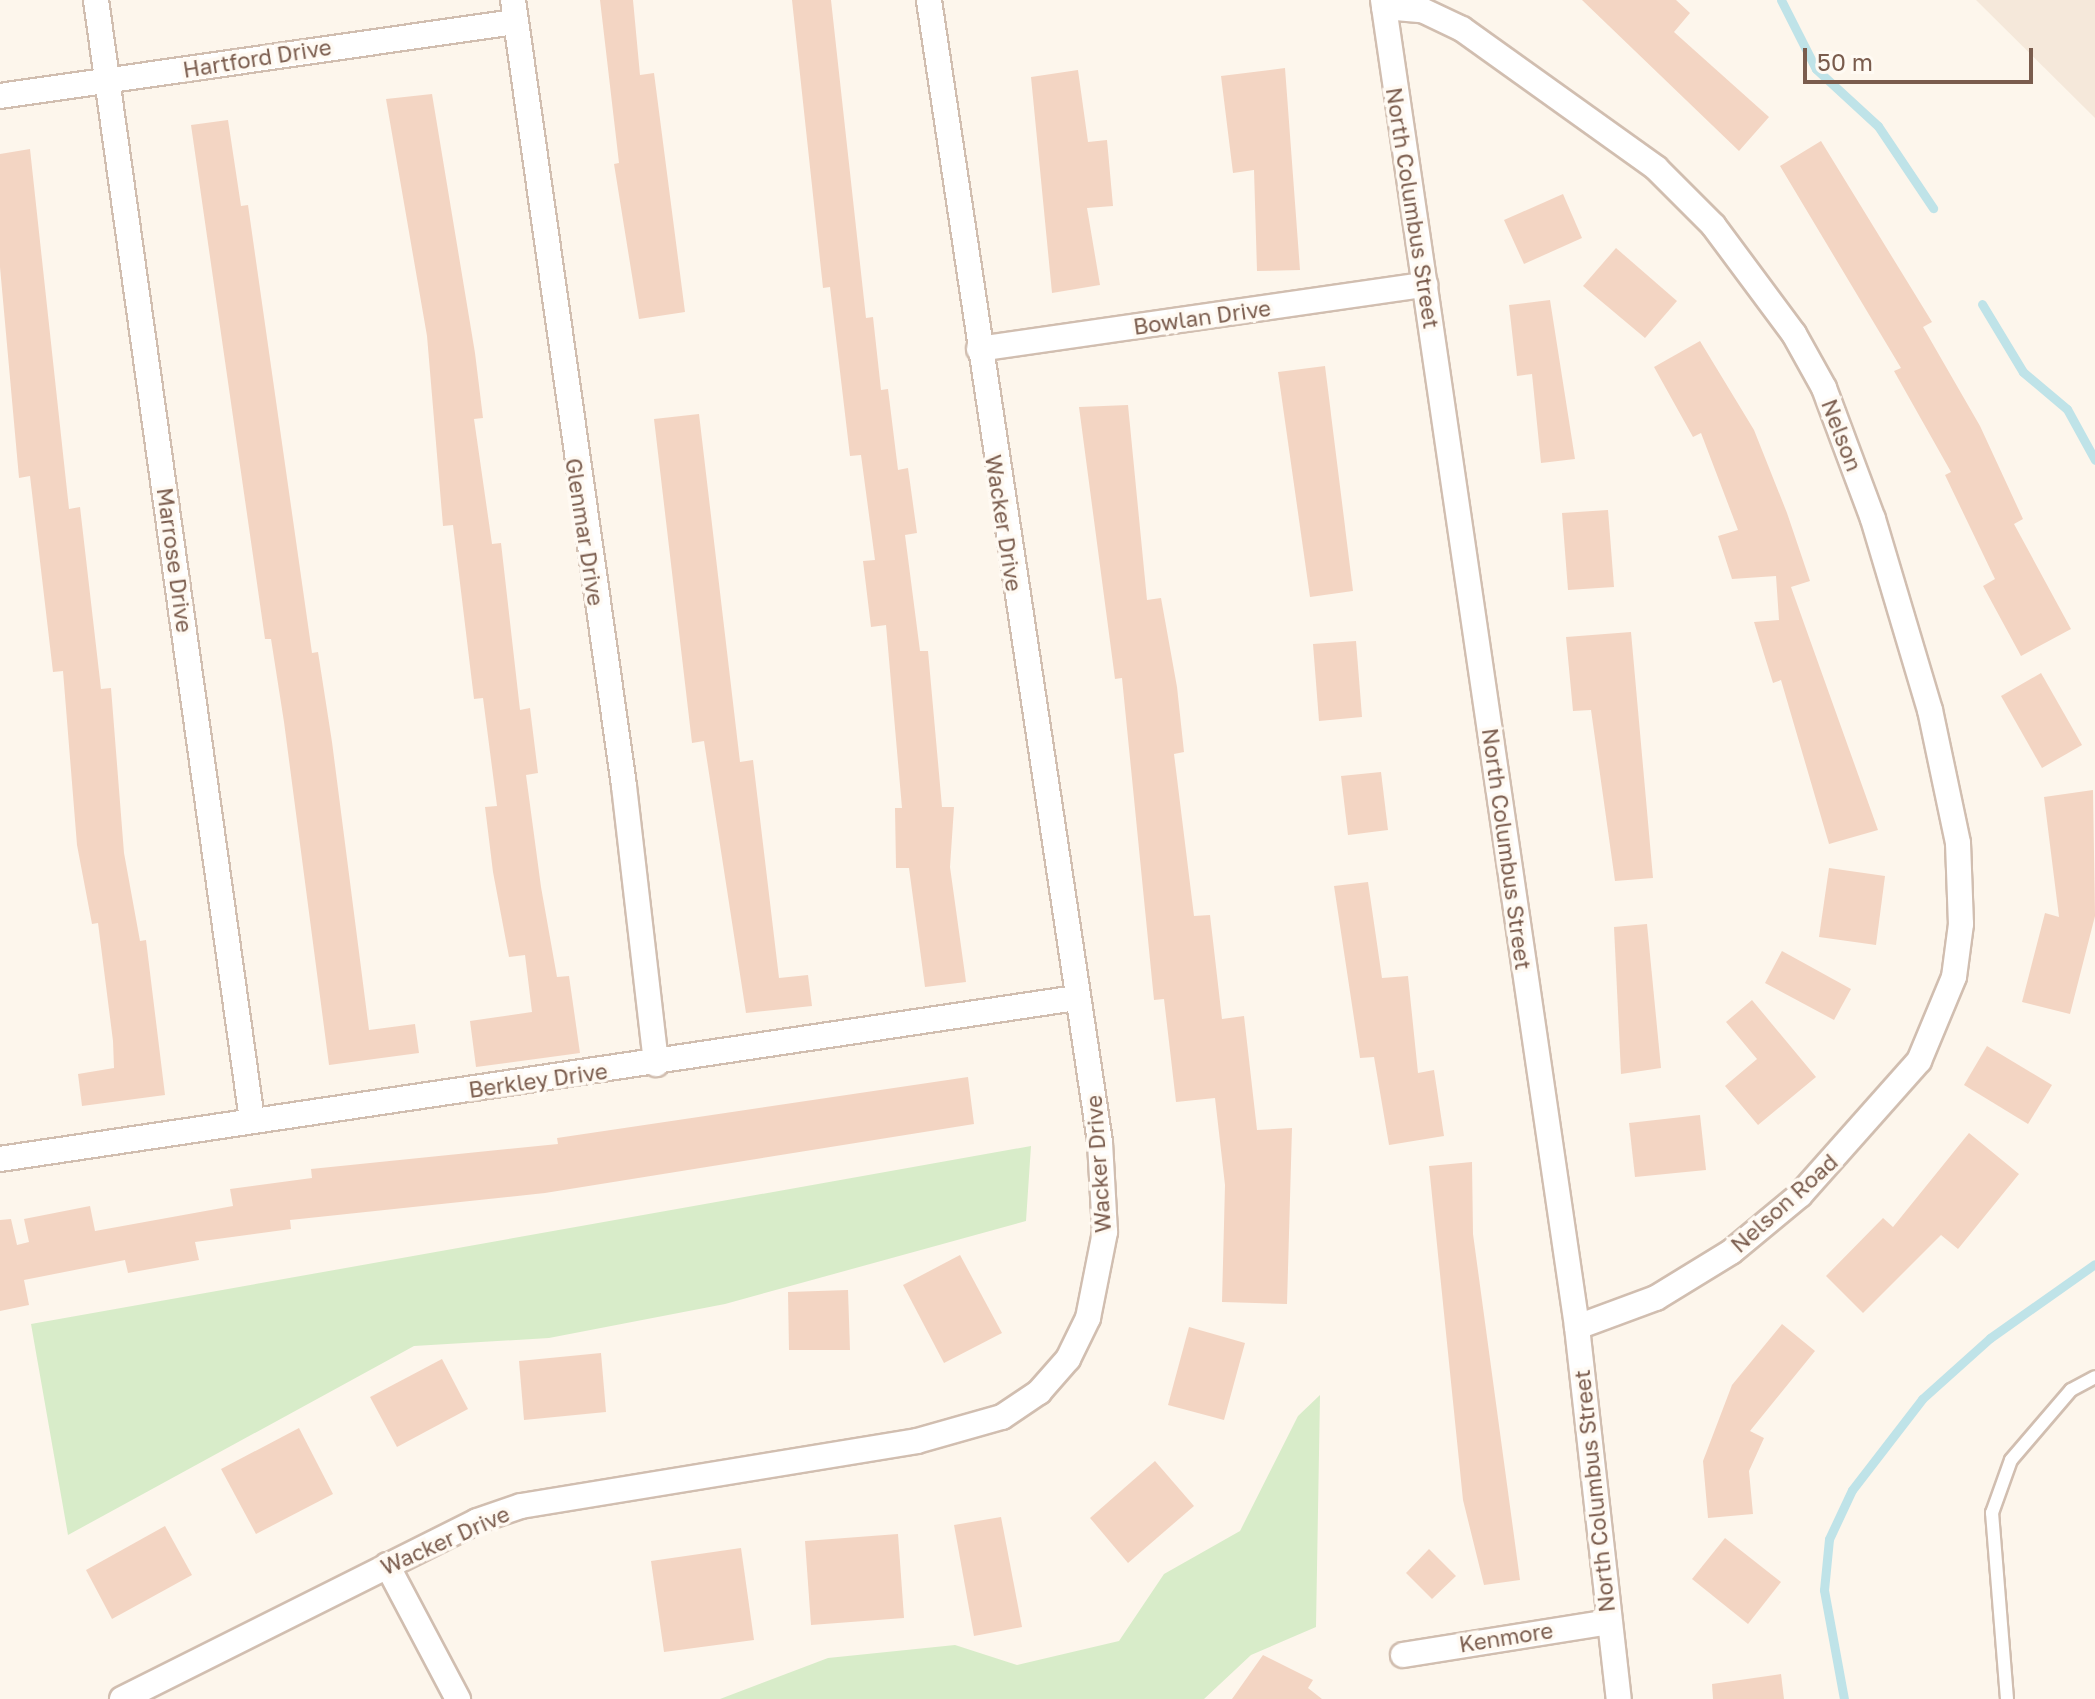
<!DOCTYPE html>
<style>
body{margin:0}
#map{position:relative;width:2095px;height:1699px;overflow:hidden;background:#fdf6ec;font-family:"Golos Text",sans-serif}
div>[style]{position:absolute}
.residential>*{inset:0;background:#f5e8da}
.green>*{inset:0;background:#d8ecc9}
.stream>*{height:9px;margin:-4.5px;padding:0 4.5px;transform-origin:4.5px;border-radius:4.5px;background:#bfe3e8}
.building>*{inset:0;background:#f3d5c3}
.roads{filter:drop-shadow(2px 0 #d1beb0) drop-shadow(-2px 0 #d1beb0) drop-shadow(0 2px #d1beb0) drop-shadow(0 -2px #d1beb0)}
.service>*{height:12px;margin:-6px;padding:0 6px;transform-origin:6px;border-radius:6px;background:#fff}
.minor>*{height:24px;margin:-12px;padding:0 12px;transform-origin:12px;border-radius:12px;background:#fff}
span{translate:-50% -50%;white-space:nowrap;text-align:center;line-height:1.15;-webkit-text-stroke:7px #fffaf3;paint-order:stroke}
.street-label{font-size:22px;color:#7a5c4d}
.scale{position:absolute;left:1803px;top:48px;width:230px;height:36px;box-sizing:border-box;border:4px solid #7a5c4d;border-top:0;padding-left:10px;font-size:24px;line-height:28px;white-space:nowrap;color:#7a5c4d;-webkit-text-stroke:6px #fffaf3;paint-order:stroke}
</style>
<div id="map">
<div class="residential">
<i style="clip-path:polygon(1976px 0,2095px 0,2095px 118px)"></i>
</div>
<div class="green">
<i style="clip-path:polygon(1031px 1146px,1026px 1221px,725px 1304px,549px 1338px,414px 1346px,68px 1535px,31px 1324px)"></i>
<i style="clip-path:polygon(1320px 1395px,1316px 1627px,1251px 1655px,1204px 1699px,720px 1699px,828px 1658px,955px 1645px,1017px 1665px,1119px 1641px,1164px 1574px,1240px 1531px,1298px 1416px)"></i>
</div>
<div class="stream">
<i style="left:1781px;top:0;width:77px;rotate:63.1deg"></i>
<i style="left:1816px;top:69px;width:84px;rotate:42.6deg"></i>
<i style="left:1878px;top:126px;width:99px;rotate:56.1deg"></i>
<i style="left:1982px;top:304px;width:79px;rotate:58.9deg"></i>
<i style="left:2023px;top:372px;width:57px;rotate:40.1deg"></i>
<i style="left:2067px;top:409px;width:58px;rotate:61.2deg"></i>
<i style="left:1844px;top:1699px;width:111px;rotate:-100.4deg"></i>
<i style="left:1824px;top:1590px;width:51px;rotate:-84.4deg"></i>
<i style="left:1829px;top:1539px;width:54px;rotate:-64.9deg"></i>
<i style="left:1852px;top:1490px;width:115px;rotate:-52.4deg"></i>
<i style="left:1922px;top:1399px;width:91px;rotate:-41.9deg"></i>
<i style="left:1990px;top:1338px;width:128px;rotate:-35.2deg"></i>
</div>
<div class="building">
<i style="clip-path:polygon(600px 0,633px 0,640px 75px,654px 73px,685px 312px,639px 319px,614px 164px,619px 163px)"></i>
<i style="clip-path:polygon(792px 0,831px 0,866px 318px,873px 317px,881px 390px,888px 389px,898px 470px,908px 468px,917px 533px,905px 535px,920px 651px,928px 651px,942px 807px,954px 807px,950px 867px,966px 982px,925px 987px,909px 868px,896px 868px,895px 808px,902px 808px,886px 625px,871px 627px,863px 561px,875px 560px,861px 455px,850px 456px,830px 287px,823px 288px)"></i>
<i style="clip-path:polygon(1582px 0,1676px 0,1690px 13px,1674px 32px,1769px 117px,1739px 151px)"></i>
<i style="clip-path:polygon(1285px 68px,1300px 270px,1257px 271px,1254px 170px,1233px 173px,1221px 76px)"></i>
<i style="clip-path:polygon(1078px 70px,1088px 142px,1107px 140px,1113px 206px,1087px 208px,1100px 285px,1052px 293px,1031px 77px)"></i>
<i style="clip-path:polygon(432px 94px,475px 353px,483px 418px,474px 419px,492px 544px,501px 543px,520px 710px,530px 708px,538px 773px,526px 775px,541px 887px,557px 977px,569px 976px,580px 1053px,476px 1067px,470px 1021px,532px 1012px,525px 955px,509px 957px,493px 872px,485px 807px,497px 806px,483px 698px,474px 699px,453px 525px,443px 526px,427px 336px,386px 99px)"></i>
<i style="clip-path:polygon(228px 120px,241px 206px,248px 205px,312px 653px,318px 652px,332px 742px,369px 1030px,415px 1024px,419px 1053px,329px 1065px,284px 722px,271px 639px,265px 639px,191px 125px)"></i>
<i style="clip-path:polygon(1821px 141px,1932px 322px,1923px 327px,1980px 426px,2023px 519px,2014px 524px,2071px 629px,2021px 656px,1983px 586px,1995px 579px,1945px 475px,1951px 472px,1894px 371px,1901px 368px,1780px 166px)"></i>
<i style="clip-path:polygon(30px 149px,69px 509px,80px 507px,101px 689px,111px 688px,124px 853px,140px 941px,146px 940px,165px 1095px,82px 1106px,78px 1074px,114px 1068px,113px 1041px,98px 923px,92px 924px,77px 845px,63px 671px,53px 672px,30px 476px,19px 478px,0 267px,0 154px)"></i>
<i style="clip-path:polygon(1563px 194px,1582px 238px,1524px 264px,1504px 220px)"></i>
<i style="clip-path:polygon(1616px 248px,1677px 301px,1645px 338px,1583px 286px)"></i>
<i style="clip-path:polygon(1550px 300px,1575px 459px,1541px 463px,1532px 374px,1517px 376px,1509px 305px)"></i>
<i style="clip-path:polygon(1700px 341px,1754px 430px,1787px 513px,1810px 581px,1791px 587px,1878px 830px,1829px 844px,1781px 680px,1773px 683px,1754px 622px,1779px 620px,1776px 576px,1732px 579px,1718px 536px,1738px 530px,1701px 433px,1693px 437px,1654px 367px)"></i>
<i style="clip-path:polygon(1325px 366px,1353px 591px,1310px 597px,1278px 372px)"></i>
<i style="clip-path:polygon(1128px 405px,1147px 600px,1161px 598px,1177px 687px,1184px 752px,1174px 754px,1194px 916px,1210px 915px,1222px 1019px,1244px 1016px,1257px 1130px,1292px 1128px,1287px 1304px,1222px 1302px,1225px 1185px,1215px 1098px,1176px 1102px,1164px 999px,1154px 1000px,1122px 678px,1115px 679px,1079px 407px)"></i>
<i style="clip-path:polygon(699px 414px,740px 762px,753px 760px,779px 978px,808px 975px,812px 1006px,746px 1013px,704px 741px,692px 743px,654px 419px)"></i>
<i style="clip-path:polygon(1608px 510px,1614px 587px,1568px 590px,1562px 513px)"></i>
<i style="clip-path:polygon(1631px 632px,1653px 878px,1615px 881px,1591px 710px,1573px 711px,1566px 637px)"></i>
<i style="clip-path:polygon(1356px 641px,1362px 717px,1319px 721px,1313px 644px)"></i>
<i style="clip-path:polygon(2041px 673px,2082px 745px,2042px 768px,2001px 696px)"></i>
<i style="clip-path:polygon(1381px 772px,1388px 830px,1348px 835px,1341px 776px)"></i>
<i style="clip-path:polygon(2093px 790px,2095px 916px,2070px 1014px,2022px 1002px,2045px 913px,2059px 917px,2044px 797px)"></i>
<i style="clip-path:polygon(1829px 868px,1885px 876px,1876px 945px,1819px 937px)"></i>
<i style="clip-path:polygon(1368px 882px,1382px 978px,1408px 976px,1418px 1073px,1434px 1070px,1444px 1136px,1389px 1145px,1374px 1057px,1360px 1058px,1334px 886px)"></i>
<i style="clip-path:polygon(1647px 924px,1661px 1068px,1621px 1074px,1614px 927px)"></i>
<i style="clip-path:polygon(1782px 951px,1851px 989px,1834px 1020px,1765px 983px)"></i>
<i style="clip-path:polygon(1752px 1000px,1816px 1077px,1758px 1125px,1725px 1086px,1757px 1059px,1726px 1022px)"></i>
<i style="clip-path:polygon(1987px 1046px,2052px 1085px,2028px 1124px,1964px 1085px)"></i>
<i style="clip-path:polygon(968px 1077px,974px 1124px,545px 1193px,290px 1220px,291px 1229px,195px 1242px,199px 1260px,128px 1273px,125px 1260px,24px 1280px,29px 1305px,0 1311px,0 1220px,11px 1219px,17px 1245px,29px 1242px,24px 1219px,90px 1206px,95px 1231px,233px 1206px,230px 1189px,312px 1178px,311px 1169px,558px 1144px,557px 1138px)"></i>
<i style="clip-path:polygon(1700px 1115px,1706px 1170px,1635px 1177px,1629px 1123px)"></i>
<i style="clip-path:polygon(1969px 1133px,2019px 1174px,1958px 1249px,1941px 1235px,1863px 1313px,1826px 1276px,1883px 1218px,1893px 1227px)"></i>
<i style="clip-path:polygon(1472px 1162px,1473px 1234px,1520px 1580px,1484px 1585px,1463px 1500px,1429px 1166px)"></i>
<i style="clip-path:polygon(960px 1255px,1002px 1333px,944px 1363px,903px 1285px)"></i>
<i style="clip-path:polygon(848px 1290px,850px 1350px,789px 1350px,788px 1292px)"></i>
<i style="clip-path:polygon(1782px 1324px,1815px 1351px,1750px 1431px,1764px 1438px,1749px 1471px,1753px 1514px,1708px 1518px,1703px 1461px,1732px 1385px)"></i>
<i style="clip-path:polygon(1189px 1327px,1245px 1343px,1224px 1420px,1168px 1405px)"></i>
<i style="clip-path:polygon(601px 1353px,606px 1412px,524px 1420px,519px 1361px)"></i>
<i style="clip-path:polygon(442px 1359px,468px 1409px,397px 1447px,370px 1397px)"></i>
<i style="clip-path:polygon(299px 1428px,333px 1494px,256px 1534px,221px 1469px)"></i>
<i style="clip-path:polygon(1155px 1461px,1194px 1506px,1128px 1563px,1090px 1518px)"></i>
<i style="clip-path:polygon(1001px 1517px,1022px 1627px,974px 1636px,954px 1525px)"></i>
<i style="clip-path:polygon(165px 1526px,192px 1575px,112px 1619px,86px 1570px)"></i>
<i style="clip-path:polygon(898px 1534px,904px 1618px,811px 1625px,805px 1541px)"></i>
<i style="clip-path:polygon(1725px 1538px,1781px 1582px,1748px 1624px,1692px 1579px)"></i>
<i style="clip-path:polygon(741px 1548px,754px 1640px,664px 1652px,651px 1561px)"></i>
<i style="clip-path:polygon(1429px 1549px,1456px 1576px,1432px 1599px,1406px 1573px)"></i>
<i style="clip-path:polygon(1263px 1655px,1313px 1680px,1308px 1688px,1322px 1699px,1232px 1699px)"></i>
<i style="clip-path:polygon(1781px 1674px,1784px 1699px,1713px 1699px,1712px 1684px)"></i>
</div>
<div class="roads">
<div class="service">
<i style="left:2007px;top:1699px;width:187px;rotate:-94.6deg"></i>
<i style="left:1992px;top:1513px;width:56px;rotate:-70.3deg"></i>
<i style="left:2011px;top:1460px;width:92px;rotate:-49.4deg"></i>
<i style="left:2071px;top:1390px;width:27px;rotate:-28deg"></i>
</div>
<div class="minor">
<i style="left:96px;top:0;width:1131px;rotate:82.07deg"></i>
<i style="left:513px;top:0;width:794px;rotate:81.96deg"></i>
<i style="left:624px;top:786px;width:280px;rotate:83.4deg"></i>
<i style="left:1383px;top:0;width:1341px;rotate:81.68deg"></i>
<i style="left:1577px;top:1327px;width:374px;rotate:83.6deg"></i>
<i style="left:1384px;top:7px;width:38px;rotate:5deg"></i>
<i style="left:1422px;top:10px;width:44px;rotate:25.4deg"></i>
<i style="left:1462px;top:29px;width:239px;rotate:35.6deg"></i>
<i style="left:1656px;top:168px;width:81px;rotate:45deg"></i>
<i style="left:1713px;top:225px;width:136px;rotate:53.4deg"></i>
<i style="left:1794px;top:334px;width:62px;rotate:60.9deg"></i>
<i style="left:1824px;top:388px;width:140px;rotate:69.5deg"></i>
<i style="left:1873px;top:519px;width:199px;rotate:73.4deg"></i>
<i style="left:1930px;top:710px;width:136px;rotate:78.1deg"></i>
<i style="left:1958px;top:843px;width:81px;rotate:87.9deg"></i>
<i style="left:1961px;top:924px;width:53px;rotate:97.5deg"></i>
<i style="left:1954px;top:977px;width:91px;rotate:112.6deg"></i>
<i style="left:1919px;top:1061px;width:179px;rotate:131.6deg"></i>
<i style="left:1800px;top:1195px;width:89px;rotate:140.4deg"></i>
<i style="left:1731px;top:1252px;width:88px;rotate:148.5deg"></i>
<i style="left:1656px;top:1298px;width:84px;rotate:159.8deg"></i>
<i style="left:0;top:96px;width:519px;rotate:-8.19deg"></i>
<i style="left:979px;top:349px;width:451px;rotate:-8.2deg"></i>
<i style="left:0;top:1159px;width:1088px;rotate:-8.51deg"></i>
<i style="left:387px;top:1565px;width:152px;rotate:62.1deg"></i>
<i style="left:1403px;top:1655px;width:209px;rotate:-9.1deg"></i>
<i style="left:122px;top:1699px;width:397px;rotate:-26.6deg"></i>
<i style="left:477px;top:1521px;width:46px;rotate:-18.8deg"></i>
<i style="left:521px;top:1506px;width:401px;rotate:-9.3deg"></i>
<i style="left:917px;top:1441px;width:88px;rotate:-15.8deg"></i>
<i style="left:1002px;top:1417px;width:45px;rotate:-34deg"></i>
<i style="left:1039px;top:1392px;width:44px;rotate:-48.7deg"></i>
<i style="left:1068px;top:1359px;width:46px;rotate:-64deg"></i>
<i style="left:1088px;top:1318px;width:88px;rotate:-78.8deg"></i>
<i style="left:1105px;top:1232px;width:90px;rotate:-93.2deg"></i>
<i style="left:1100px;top:1142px;width:1155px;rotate:-98.52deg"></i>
</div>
</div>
<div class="street-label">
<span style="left:257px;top:58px;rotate:-9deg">Hartford Drive</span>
<span style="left:1413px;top:208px;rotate:81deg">North Columbus Street</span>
<span style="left:1202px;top:317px;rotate:-8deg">Bowlan Drive</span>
<span style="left:1842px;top:435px;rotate:69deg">Nelson</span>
<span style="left:1004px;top:523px;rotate:81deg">Wacker Drive</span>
<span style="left:585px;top:532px;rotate:81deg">Glenmar Drive</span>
<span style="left:175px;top:560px;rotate:82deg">Marrose Drive</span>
<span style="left:1507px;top:849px;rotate:82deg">North Columbus Street</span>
<span style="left:538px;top:1080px;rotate:-8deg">Berkley Drive</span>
<span style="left:1098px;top:1164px;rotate:-94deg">Wacker Drive</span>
<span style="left:1784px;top:1203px;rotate:-42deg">Nelson Road</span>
<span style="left:1594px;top:1491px;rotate:-96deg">North Columbus Street</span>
<span style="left:445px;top:1540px;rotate:-24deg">Wacker Drive</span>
<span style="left:1506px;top:1637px;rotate:-9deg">Kenmore</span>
</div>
<div class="scale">50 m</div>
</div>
